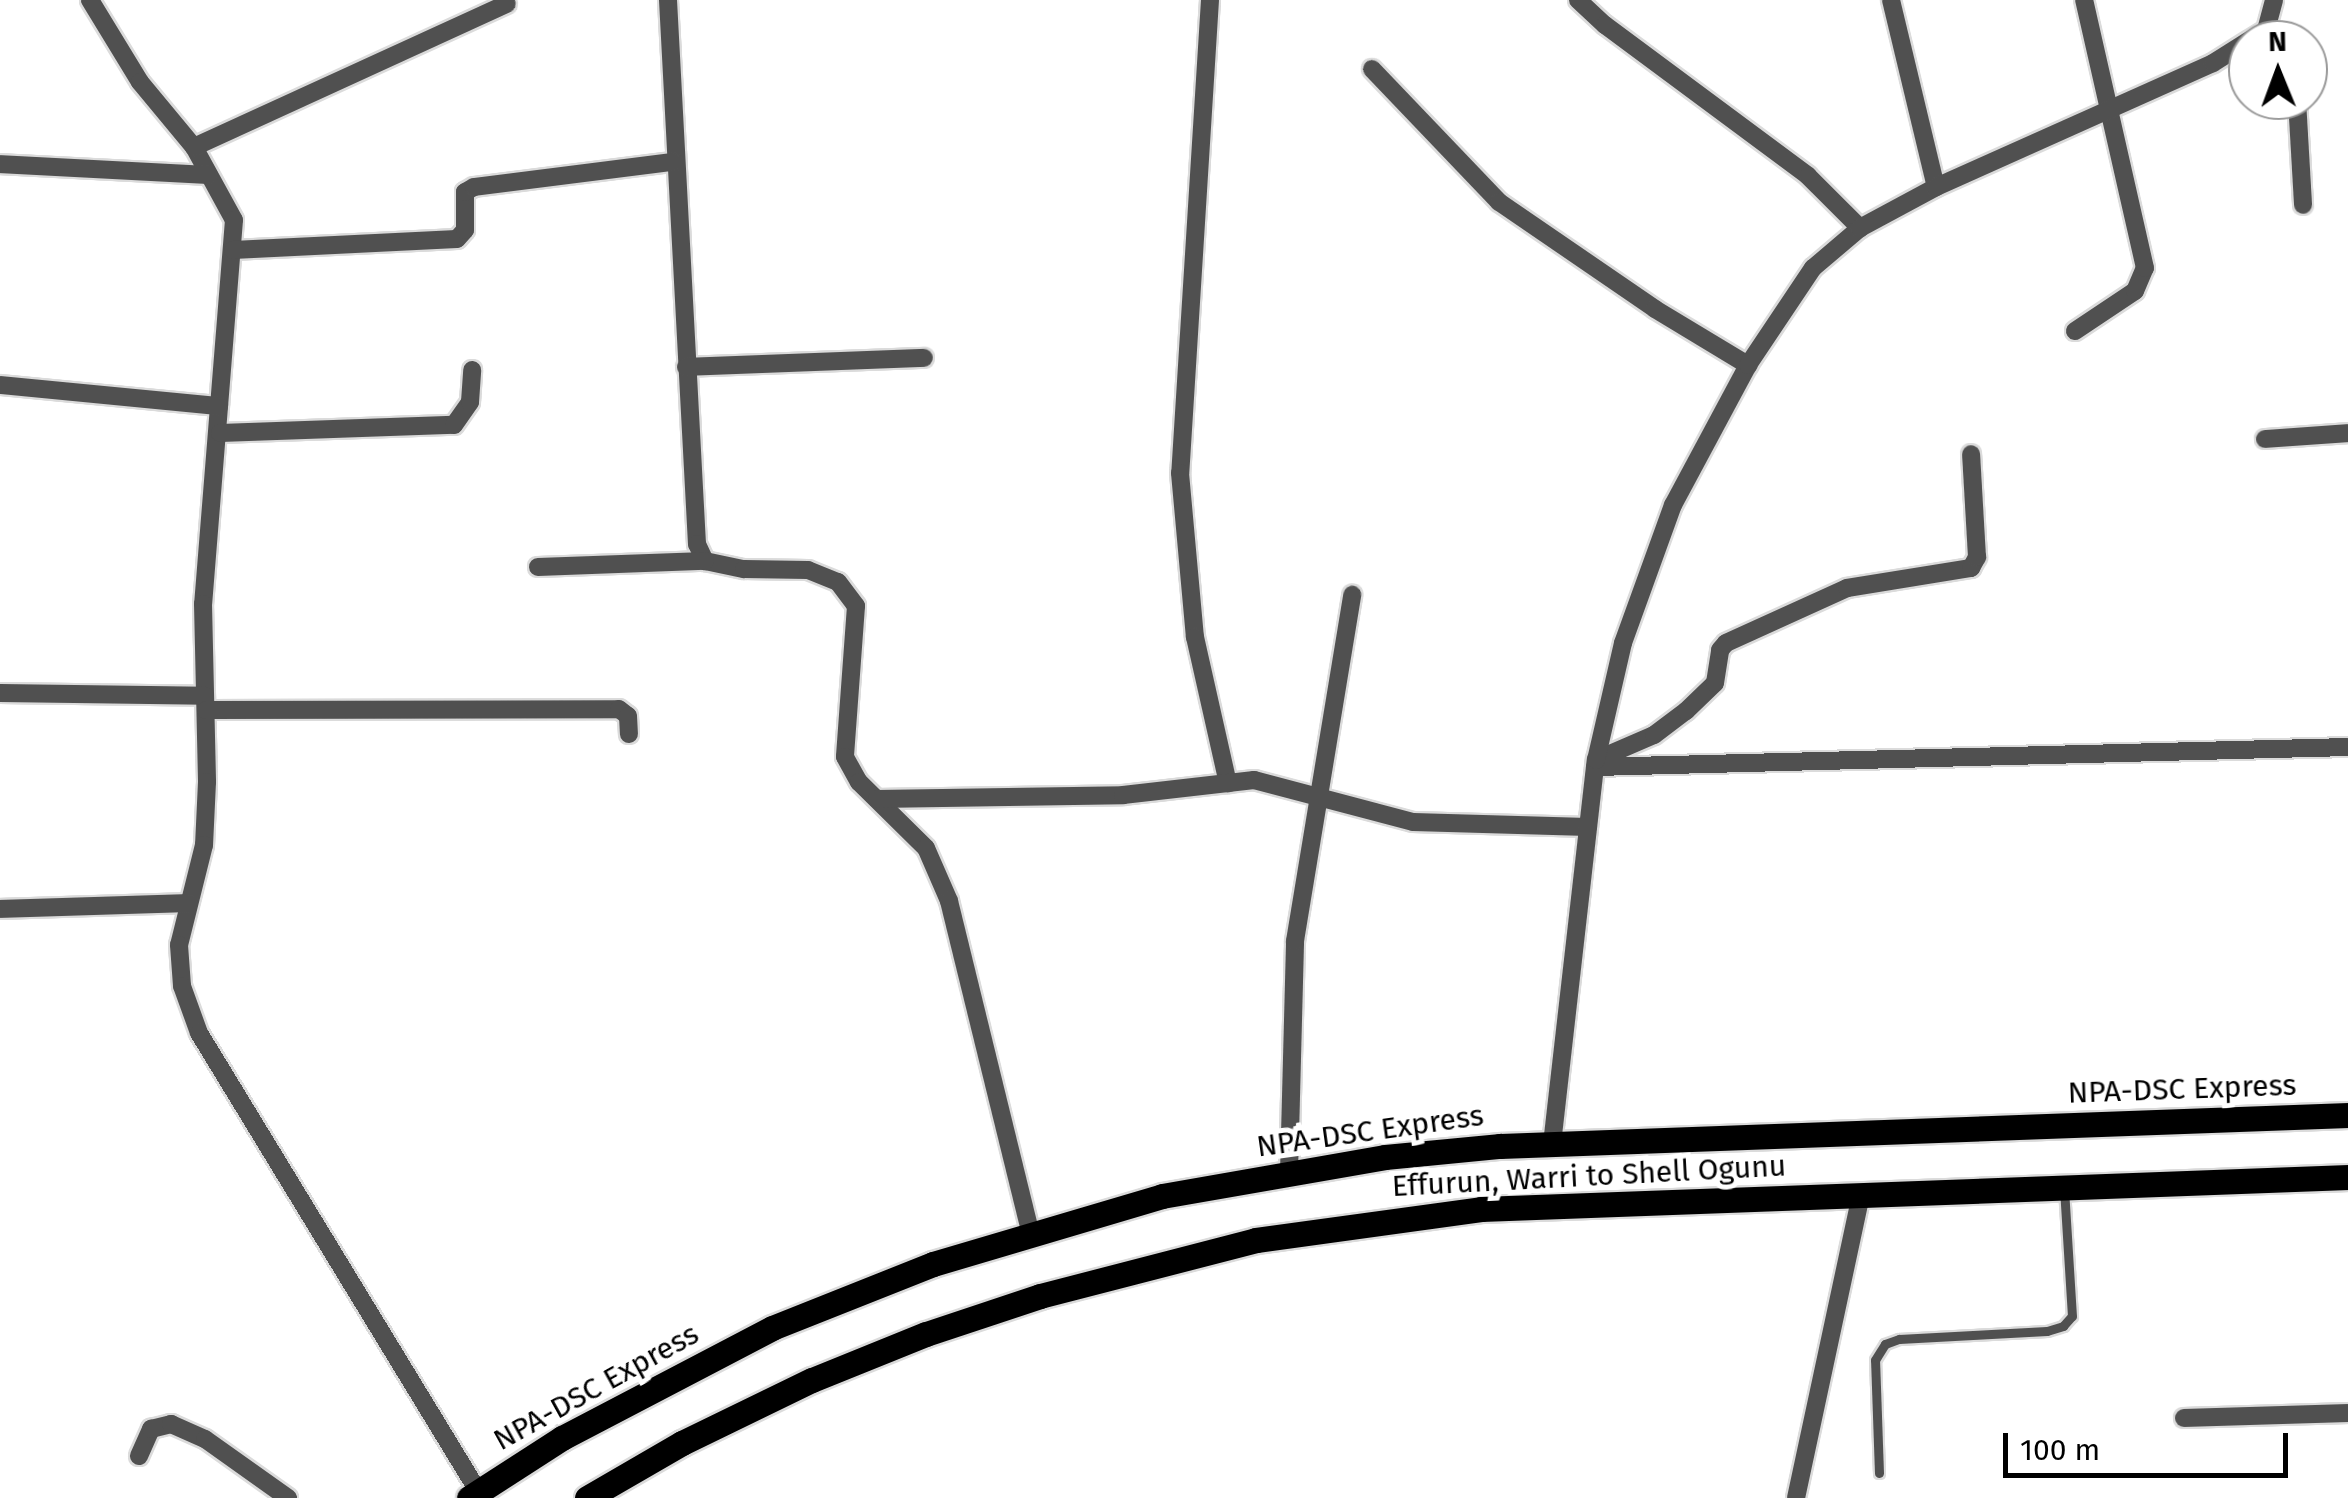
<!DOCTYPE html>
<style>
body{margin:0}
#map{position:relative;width:2348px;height:1498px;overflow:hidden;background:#fff;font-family:"Fira Sans",sans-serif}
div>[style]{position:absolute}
.roads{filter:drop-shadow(2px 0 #dbdbdb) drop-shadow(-2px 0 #dbdbdb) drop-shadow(0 2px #dbdbdb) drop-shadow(0 -2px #dbdbdb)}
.lane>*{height:9px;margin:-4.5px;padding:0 4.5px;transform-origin:4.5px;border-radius:4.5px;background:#505050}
.street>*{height:18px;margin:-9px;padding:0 9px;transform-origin:9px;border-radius:9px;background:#505050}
.primary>*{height:25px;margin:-12.5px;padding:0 12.5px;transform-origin:12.5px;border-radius:12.5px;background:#000}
span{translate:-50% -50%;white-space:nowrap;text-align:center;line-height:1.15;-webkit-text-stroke:10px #fff;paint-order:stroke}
.street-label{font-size:30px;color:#000}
.north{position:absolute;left:2228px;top:20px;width:100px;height:100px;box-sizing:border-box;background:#fff;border:2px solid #999;border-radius:50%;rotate:359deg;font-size:28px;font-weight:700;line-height:40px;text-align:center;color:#000}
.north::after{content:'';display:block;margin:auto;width:35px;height:45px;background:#000;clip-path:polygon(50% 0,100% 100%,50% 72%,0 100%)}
.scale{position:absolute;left:2003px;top:1433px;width:285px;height:45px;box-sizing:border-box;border:5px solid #000;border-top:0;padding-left:12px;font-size:30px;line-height:35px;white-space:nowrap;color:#000;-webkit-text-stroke:8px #fff;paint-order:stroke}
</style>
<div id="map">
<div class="roads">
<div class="lane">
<i style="left:1879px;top:1473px;width:113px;rotate:-92deg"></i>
<i style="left:1875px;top:1360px;width:19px;rotate:-58deg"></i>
<i style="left:1885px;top:1344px;width:15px;rotate:-20deg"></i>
<i style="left:1899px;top:1339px;width:148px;rotate:-3.1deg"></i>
<i style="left:2047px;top:1331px;width:17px;rotate:-17deg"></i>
<i style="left:2063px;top:1326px;width:13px;rotate:-48deg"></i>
<i style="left:2072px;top:1316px;width:127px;rotate:-93.6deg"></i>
</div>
<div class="street">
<i style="left:90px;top:0;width:96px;rotate:58.6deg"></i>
<i style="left:140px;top:82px;width:85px;rotate:50.3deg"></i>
<i style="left:194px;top:147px;width:83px;rotate:61.3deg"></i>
<i style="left:234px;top:220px;width:385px;rotate:94.6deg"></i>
<i style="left:203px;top:604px;width:178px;rotate:88.7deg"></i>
<i style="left:207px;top:782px;width:63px;rotate:92.7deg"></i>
<i style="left:204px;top:845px;width:103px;rotate:104deg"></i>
<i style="left:179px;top:945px;width:41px;rotate:85.8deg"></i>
<i style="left:182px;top:986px;width:50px;rotate:70.1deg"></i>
<i style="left:199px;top:1033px;width:536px;rotate:58.65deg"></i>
<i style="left:668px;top:0;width:545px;rotate:86.95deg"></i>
<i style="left:697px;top:544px;width:19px;rotate:65deg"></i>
<i style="left:705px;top:561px;width:40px;rotate:12deg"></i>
<i style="left:744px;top:569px;width:64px;rotate:0.9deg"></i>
<i style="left:808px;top:570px;width:32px;rotate:22deg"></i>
<i style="left:838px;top:582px;width:30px;rotate:53deg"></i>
<i style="left:856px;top:606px;width:151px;rotate:94.2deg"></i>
<i style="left:845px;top:757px;width:29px;rotate:61deg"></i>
<i style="left:859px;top:782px;width:94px;rotate:44.6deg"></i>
<i style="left:926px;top:848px;width:58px;rotate:66.5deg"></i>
<i style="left:949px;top:901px;width:344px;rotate:76.2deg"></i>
<i style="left:1210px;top:0;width:474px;rotate:93.6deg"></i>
<i style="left:1180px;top:473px;width:165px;rotate:84.8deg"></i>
<i style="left:1195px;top:637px;width:150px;rotate:77.3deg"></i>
<i style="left:1578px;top:0;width:37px;rotate:43deg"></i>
<i style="left:1605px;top:25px;width:253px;rotate:36.6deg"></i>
<i style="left:1808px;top:176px;width:74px;rotate:45deg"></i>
<i style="left:1891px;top:0;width:192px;rotate:76.5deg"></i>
<i style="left:2250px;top:40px;width:19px;rotate:-32deg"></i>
<i style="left:2266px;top:30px;width:31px;rotate:-75deg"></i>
<i style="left:1372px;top:69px;width:184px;rotate:46.3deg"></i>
<i style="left:1499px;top:202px;width:189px;rotate:34.4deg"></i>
<i style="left:1655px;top:309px;width:109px;rotate:31.1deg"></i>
<i style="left:2297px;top:100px;width:105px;rotate:86.7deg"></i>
<i style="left:194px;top:147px;width:344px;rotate:-24.6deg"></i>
<i style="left:0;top:164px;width:209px;rotate:3deg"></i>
<i style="left:233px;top:250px;width:224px;rotate:-2.8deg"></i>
<i style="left:457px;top:239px;width:12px;rotate:-48deg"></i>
<i style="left:465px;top:230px;width:38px;rotate:-90deg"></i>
<i style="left:465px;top:192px;width:10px;rotate:-29deg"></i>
<i style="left:474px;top:187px;width:201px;rotate:-7.2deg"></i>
<i style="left:2075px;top:331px;width:72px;rotate:-33.7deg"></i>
<i style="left:2135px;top:291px;width:25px;rotate:-67deg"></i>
<i style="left:2145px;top:268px;width:275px;rotate:-102.8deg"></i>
<i style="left:686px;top:367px;width:238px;rotate:-2.2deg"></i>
<i style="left:0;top:385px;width:220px;rotate:5.5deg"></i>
<i style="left:220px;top:433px;width:234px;rotate:-2deg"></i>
<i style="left:454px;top:425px;width:28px;rotate:-55deg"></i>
<i style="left:470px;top:402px;width:32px;rotate:-86deg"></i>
<i style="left:2265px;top:439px;width:83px;rotate:-4.1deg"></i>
<i style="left:538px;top:567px;width:167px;rotate:-2.1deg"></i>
<i style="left:0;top:693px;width:205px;rotate:0.8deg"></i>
<i style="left:206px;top:710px;width:413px;rotate:-0.1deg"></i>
<i style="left:619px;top:709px;width:11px;rotate:38deg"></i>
<i style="left:628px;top:716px;width:18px;rotate:87deg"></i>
<i style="left:1596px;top:760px;width:63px;rotate:-23.3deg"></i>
<i style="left:1654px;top:735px;width:40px;rotate:-37deg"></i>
<i style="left:1686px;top:711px;width:40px;rotate:-44deg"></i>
<i style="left:1715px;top:683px;width:33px;rotate:-81deg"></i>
<i style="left:1720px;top:650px;width:9px;rotate:-49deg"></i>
<i style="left:1726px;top:643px;width:133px;rotate:-24.4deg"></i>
<i style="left:1847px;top:588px;width:126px;rotate:-9.2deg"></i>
<i style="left:1971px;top:568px;width:13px;rotate:-61deg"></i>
<i style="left:1977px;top:557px;width:103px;rotate:-93.3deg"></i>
<i style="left:1595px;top:767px;width:753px;rotate:-1.52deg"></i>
<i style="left:877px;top:799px;width:246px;rotate:-0.9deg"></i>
<i style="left:1123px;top:795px;width:132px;rotate:-6.5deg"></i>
<i style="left:1254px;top:780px;width:164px;rotate:14.8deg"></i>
<i style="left:1413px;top:822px;width:175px;rotate:1.6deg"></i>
<i style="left:0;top:909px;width:189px;rotate:-1.8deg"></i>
<i style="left:1552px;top:1144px;width:387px;rotate:-83.5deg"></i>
<i style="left:1596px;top:760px;width:120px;rotate:-77deg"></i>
<i style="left:1623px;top:643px;width:147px;rotate:-70.1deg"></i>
<i style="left:1673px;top:505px;width:159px;rotate:-61.8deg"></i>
<i style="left:1748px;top:365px;width:117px;rotate:-56.2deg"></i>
<i style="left:1813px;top:268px;width:62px;rotate:-40.4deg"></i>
<i style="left:1860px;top:228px;width:86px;rotate:-28.3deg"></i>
<i style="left:1936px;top:187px;width:303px;rotate:-24.1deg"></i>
<i style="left:2213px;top:63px;width:41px;rotate:-32.2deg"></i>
<i style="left:1289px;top:1173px;width:232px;rotate:-88.5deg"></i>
<i style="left:1295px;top:941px;width:351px;rotate:-80.6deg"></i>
<i style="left:2184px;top:1418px;width:164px;rotate:-1.7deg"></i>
<i style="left:139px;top:1456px;width:30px;rotate:-66deg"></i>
<i style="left:151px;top:1429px;width:21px;rotate:-14deg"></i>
<i style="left:171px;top:1424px;width:37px;rotate:24deg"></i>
<i style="left:205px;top:1439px;width:102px;rotate:35.4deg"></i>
<i style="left:1796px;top:1498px;width:311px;rotate:-77.9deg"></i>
</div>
<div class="primary">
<i style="left:469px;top:1498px;width:111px;rotate:-32.8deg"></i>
<i style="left:562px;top:1438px;width:237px;rotate:-27.6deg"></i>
<i style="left:772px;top:1328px;width:173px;rotate:-21.7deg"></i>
<i style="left:933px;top:1264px;width:239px;rotate:-16.5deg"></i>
<i style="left:1162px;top:1196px;width:226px;rotate:-9.9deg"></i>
<i style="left:1385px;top:1157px;width:116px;rotate:-5.5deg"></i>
<i style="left:1500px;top:1146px;width:849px;rotate:-2.09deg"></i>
<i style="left:587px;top:1498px;width:110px;rotate:-30.1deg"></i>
<i style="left:682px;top:1443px;width:144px;rotate:-25.9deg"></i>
<i style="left:812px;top:1380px;width:123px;rotate:-22deg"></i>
<i style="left:926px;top:1334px;width:120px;rotate:-18.4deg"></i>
<i style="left:1040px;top:1296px;width:223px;rotate:-14.5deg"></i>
<i style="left:1256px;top:1240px;width:227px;rotate:-7.8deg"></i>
<i style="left:1481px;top:1209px;width:868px;rotate:-2.11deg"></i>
</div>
</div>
<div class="street-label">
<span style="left:2182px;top:1089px;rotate:-2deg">NPA-DSC Express</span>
<span style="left:1370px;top:1131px;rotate:-8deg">NPA-DSC Express</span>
<span style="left:1589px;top:1176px;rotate:-3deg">Effurun, Warri to Shell Ogunu</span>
<span style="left:596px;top:1387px;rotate:-29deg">NPA-DSC Express</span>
</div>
<div class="north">N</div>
<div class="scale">100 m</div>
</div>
